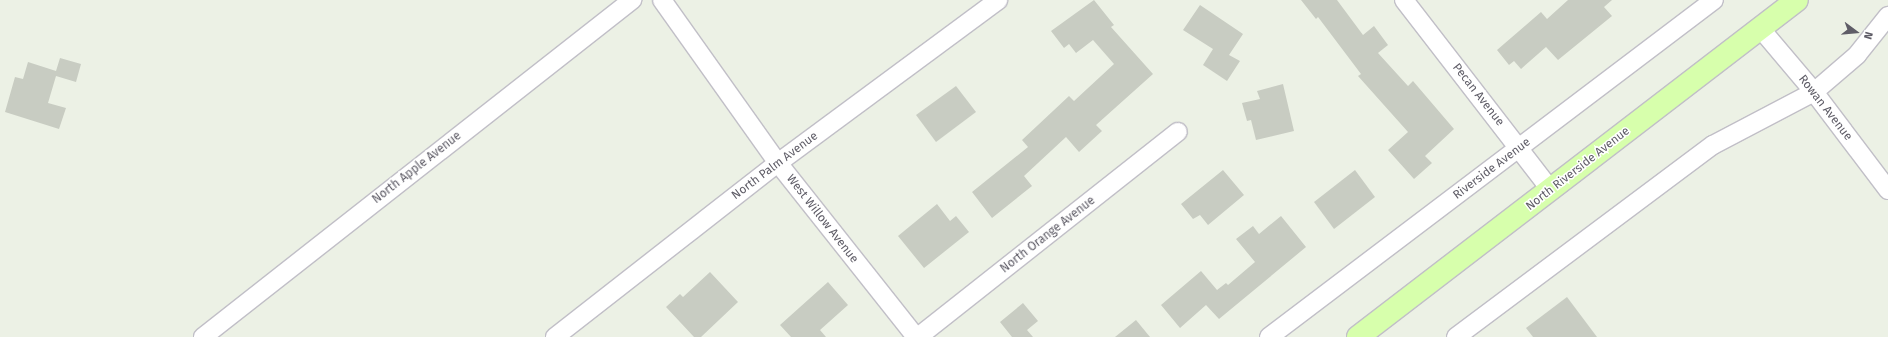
<!DOCTYPE html>
<style>
body{margin:0}
#map{position:relative;width:1888px;height:337px;overflow:hidden;background:#ecf1e5;font-family:"Fira Sans",sans-serif}
div>[style]{position:absolute}
.building>*{inset:0;background:#c8ccc2}
.roads{filter:drop-shadow(1px 0 #c1bfc7) drop-shadow(-1px 0 #c1bfc7) drop-shadow(0 1px #c1bfc7) drop-shadow(0 -1px #c1bfc7)}
.street>*{height:18px;margin:-9px;padding:0 9px;transform-origin:9px;border-radius:9px;background:#fff}
.primary>*{height:22px;margin:-11px;padding:0 11px;transform-origin:11px;border-radius:11px;background:#d7ffac}
span{translate:-50% -50%;white-space:nowrap;text-align:center;line-height:1.15;-webkit-text-stroke:3px #fff;paint-order:stroke}
.street-label{font-size:12px;color:#5f5d67}
.north{position:absolute;left:1836px;top:12px;width:40px;height:40px;-webkit-text-stroke:3px #fff;paint-order:stroke;rotate:106deg;font-size:11px;font-weight:700;line-height:16px;text-align:center;color:#5f5d67}
.north::after{content:'';display:block;margin:auto;width:14px;height:18px;background:#5f5d67;clip-path:polygon(50% 0,100% 100%,50% 72%,0 100%)}
</style>
<div id="map">
<div class="building">
<i style="clip-path:polygon(1094px 0,1114px 25px,1111px 27px,1153px 74px,1096px 125px,1102px 131px,1079px 152px,1066px 137px,1024px 176px,1032px 186px,992px 218px,972px 192px,1028px 147px,1022px 140px,1069px 96px,1074px 101px,1114px 64px,1093px 40px,1076px 53px,1069px 44px,1064px 48px,1051px 31px)"></i>
<i style="clip-path:polygon(1301px 0,1337px 0,1363px 35px,1374px 26px,1388px 45px,1378px 53px,1408px 86px,1413px 81px,1454px 129px,1425px 156px,1432px 163px,1414px 179px,1388px 150px,1408px 132px,1358px 76px,1361px 74px,1318px 17px,1316px 19px)"></i>
<i style="clip-path:polygon(1568px 0,1612px 0,1604px 7px,1612px 16px,1558px 60px,1546px 47px,1521px 69px,1514px 61px,1509px 65px,1497px 50px,1541px 12px,1547px 19px)"></i>
<i style="clip-path:polygon(1200px 5px,1243px 34px,1229px 55px,1240px 61px,1227px 81px,1203px 65px,1213px 49px,1183px 30px)"></i>
<i style="clip-path:polygon(60px 58px,81px 64px,76px 82px,56px 76px,48px 103px,66px 108px,59px 129px,5px 112px,15px 77px,23px 79px,28px 62px,56px 71px)"></i>
<i style="clip-path:polygon(1283px 84px,1294px 131px,1256px 140px,1251px 120px,1247px 121px,1242px 103px,1260px 99px,1257px 91px)"></i>
<i style="clip-path:polygon(956px 86px,976px 112px,936px 142px,916px 115px)"></i>
<i style="clip-path:polygon(1223px 170px,1244px 195px,1208px 225px,1200px 215px,1193px 219px,1181px 204px)"></i>
<i style="clip-path:polygon(1355px 170px,1375px 197px,1334px 229px,1314px 202px)"></i>
<i style="clip-path:polygon(937px 204px,950px 221px,956px 216px,969px 232px,924px 268px,898px 236px)"></i>
<i style="clip-path:polygon(1281px 216px,1306px 247px,1219px 319px,1206px 305px,1180px 328px,1161px 305px,1201px 271px,1217px 290px,1226px 283px,1228px 285px,1255px 262px,1236px 239px,1253px 226px,1259px 234px)"></i>
<i style="clip-path:polygon(710px 272px,738px 302px,701px 337px,694px 337px,666px 307px,680px 294px,683px 297px)"></i>
<i style="clip-path:polygon(828px 282px,848px 305px,820px 330px,826px 337px,791px 337px,780px 325px)"></i>
<i style="clip-path:polygon(1567px 297px,1597px 337px,1533px 337px,1526px 328px)"></i>
<i style="clip-path:polygon(1023px 303px,1038px 321px,1027px 330px,1033px 337px,1012px 337px,1000px 322px)"></i>
<i style="clip-path:polygon(1136px 320px,1150px 337px,1115px 337px)"></i>
</div>
<div class="roads">
<div class="street">
<i style="left:662px;top:0;width:200px;rotate:54.6deg"></i>
<i style="left:778px;top:163px;width:222px;rotate:51.6deg"></i>
<i style="left:1404px;top:0;width:240px;rotate:52.3deg"></i>
<i style="left:1760px;top:28px;width:84px;rotate:49.8deg"></i>
<i style="left:1814px;top:92px;width:123px;rotate:52.9deg"></i>
<i style="left:203px;top:337px;width:546px;rotate:-38.15deg"></i>
<i style="left:555px;top:337px;width:283px;rotate:-38deg"></i>
<i style="left:778px;top:163px;width:274px;rotate:-36.5deg"></i>
<i style="left:918px;top:337px;width:331px;rotate:-38.3deg"></i>
<i style="left:1269px;top:337px;width:558px;rotate:-37.14deg"></i>
<i style="left:1456px;top:337px;width:321px;rotate:-36.8deg"></i>
<i style="left:1713px;top:145px;width:114px;rotate:-27.7deg"></i>
<i style="left:1814px;top:92px;width:57px;rotate:-40.7deg"></i>
<i style="left:1857px;top:55px;width:50px;rotate:-51.5deg"></i>
</div>
<div class="primary">
<i style="left:1358px;top:337px;width:553px;rotate:-37.51deg"></i>
</div>
</div>
<div class="street-label">
<span style="left:1478px;top:95px;rotate:52deg">Pecan Avenue</span>
<span style="left:1825px;top:108px;rotate:52deg">Rowan Avenue</span>
<span style="left:775px;top:166px;rotate:-37deg">North Palm Avenue</span>
<span style="left:417px;top:168px;rotate:-38deg">North Apple Avenue</span>
<span style="left:1492px;top:169px;rotate:-37deg">Riverside Avenue</span>
<span style="left:1578px;top:169px;rotate:-38deg">North Riverside Avenue</span>
<span style="left:822px;top:219px;rotate:52deg">West Willow Avenue</span>
<span style="left:1048px;top:235px;rotate:-38deg">North Orange Avenue</span>
</div>
<div class="north">N</div>
</div>
